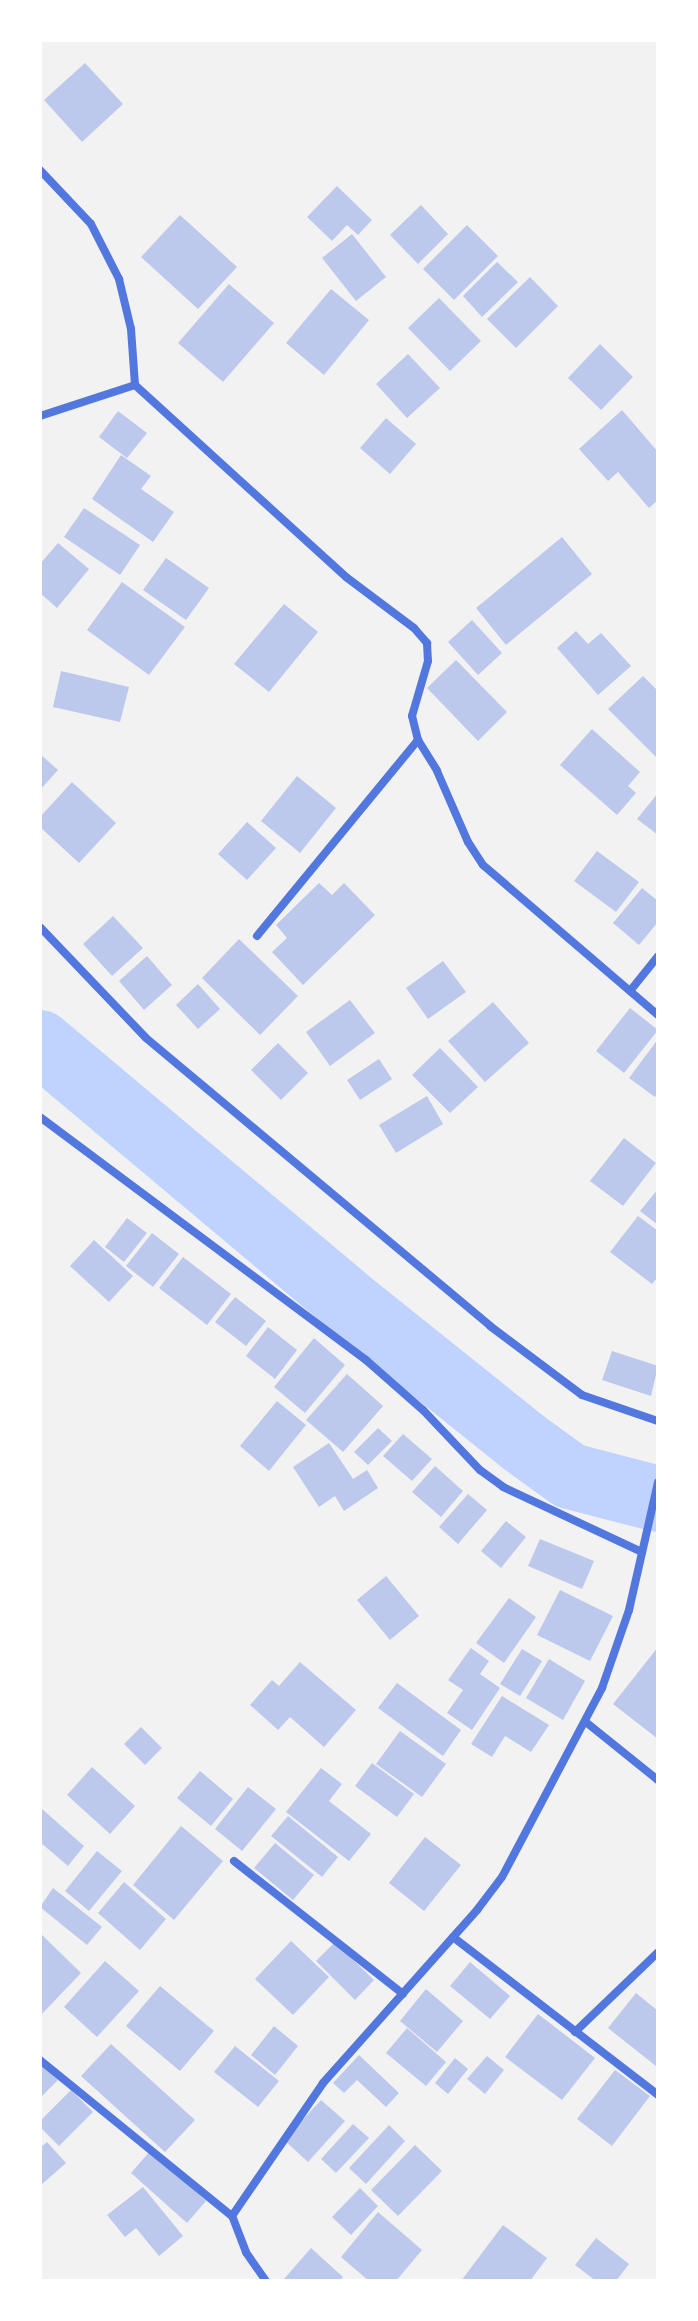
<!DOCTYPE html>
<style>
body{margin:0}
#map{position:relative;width:698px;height:2321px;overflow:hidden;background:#f2f2f2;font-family:Signika,sans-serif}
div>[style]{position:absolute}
.river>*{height:66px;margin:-33px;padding:0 33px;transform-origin:33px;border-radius:33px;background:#bfd3fe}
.building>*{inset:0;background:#bdc9ec}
.minor>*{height:8px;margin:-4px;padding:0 4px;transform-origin:4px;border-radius:4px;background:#5277de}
span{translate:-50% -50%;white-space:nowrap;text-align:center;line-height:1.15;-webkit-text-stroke:8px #fff;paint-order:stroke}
.frame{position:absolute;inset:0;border:42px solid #fff;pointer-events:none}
</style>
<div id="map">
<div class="river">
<i style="left:40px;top:1043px;width:393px;rotate:40deg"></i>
<i style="left:341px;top:1296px;width:233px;rotate:38.7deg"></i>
<i style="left:523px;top:1442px;width:58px;rotate:35.9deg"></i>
<i style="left:570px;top:1476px;width:91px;rotate:14.6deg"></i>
</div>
<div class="building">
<i style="clip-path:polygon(85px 63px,123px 104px,82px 142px,44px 100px)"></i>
<i style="clip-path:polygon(337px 186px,372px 220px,358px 235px,347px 225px,332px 241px,307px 217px)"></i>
<i style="clip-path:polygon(421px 205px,448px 234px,418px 264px,390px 235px)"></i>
<i style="clip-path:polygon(180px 215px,237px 267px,198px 309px,141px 257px)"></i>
<i style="clip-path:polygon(467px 225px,498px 256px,454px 300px,423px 269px)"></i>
<i style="clip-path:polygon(352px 234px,386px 277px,356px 301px,322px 258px)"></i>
<i style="clip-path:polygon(497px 262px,518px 282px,482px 317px,463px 296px)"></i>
<i style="clip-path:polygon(530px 277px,558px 306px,516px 348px,487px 319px)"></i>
<i style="clip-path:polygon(229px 284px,274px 323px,223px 382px,178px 343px)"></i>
<i style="clip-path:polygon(331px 289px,369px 320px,324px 375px,286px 343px)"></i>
<i style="clip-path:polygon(439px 298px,481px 341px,450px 371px,408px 328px)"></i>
<i style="clip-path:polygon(600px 344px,633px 377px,601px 410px,568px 378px)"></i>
<i style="clip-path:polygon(408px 354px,440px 388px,407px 418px,376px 384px)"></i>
<i style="clip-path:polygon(622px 410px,658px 452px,658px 500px,649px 508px,618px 472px,608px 481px,579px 449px)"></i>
<i style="clip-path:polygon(118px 411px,147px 433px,127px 458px,99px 437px)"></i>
<i style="clip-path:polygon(386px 418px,416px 444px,390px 474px,360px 448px)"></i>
<i style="clip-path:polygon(121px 455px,151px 476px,141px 489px,174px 512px,153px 542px,92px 499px)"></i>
<i style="clip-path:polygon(84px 508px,140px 545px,120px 575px,64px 537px)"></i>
<i style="clip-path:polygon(562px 537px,592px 574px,506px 645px,476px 608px)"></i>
<i style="clip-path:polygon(58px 543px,89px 569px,57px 608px,40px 593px,40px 564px)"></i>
<i style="clip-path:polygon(166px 558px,209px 588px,186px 620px,143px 590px)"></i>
<i style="clip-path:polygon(122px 582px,185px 627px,149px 675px,87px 630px)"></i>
<i style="clip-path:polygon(284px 604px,318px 632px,269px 692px,234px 664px)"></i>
<i style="clip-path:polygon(472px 620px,502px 653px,478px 675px,448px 642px)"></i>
<i style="clip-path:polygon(576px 631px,588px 644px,601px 633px,631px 666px,598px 695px,557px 648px)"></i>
<i style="clip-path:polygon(456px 660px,507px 712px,478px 741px,427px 688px)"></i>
<i style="clip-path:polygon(61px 671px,129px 687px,120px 722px,53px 707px)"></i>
<i style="clip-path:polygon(643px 676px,658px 691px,658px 759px,608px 709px)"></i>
<i style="clip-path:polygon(592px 729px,640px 772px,628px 786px,636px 793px,617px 815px,560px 765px)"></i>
<i style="clip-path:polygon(40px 754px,58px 770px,40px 790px)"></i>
<i style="clip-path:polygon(297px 776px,336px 808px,300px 853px,261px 821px)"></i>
<i style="clip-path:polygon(72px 782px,116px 823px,79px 863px,40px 827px,40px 817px)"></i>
<i style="clip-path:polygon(658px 793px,658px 835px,637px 819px)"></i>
<i style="clip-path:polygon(247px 822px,276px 848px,247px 880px,218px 854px)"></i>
<i style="clip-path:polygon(597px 851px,639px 882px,616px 912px,574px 881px)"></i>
<i style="clip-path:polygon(319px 883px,332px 895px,344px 883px,375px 915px,303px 985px,272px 952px,287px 938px,276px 925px)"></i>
<i style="clip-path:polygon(642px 888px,658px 901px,658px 922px,639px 945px,613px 923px)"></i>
<i style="clip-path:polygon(113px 916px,143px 948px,112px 976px,83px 944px)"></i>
<i style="clip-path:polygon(239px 939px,298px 996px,260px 1035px,202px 978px)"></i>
<i style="clip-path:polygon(147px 956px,172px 985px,144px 1010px,119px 981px)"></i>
<i style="clip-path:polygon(443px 961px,466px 992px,428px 1019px,406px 988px)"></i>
<i style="clip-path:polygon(198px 984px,220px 1009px,198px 1029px,176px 1005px)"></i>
<i style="clip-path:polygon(350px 1000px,375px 1033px,330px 1066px,306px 1032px)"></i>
<i style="clip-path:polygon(493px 1002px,529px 1043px,485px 1082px,448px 1041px)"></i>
<i style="clip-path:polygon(630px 1008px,658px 1030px,624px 1073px,596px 1051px)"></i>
<i style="clip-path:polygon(658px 1039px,658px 1093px,655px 1097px,629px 1078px)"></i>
<i style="clip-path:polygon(278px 1043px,308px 1073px,281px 1100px,251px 1070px)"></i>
<i style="clip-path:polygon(440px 1048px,478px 1087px,450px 1113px,412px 1075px)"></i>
<i style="clip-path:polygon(379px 1059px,392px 1079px,360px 1100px,347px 1080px)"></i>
<i style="clip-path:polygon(427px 1096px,443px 1124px,396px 1153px,379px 1125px)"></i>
<i style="clip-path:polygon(624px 1138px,656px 1163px,623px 1206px,590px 1181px)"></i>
<i style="clip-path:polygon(658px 1189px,658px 1225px,640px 1211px)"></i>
<i style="clip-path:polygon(638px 1216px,658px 1231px,658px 1277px,652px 1284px,610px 1252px)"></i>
<i style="clip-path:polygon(127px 1218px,147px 1233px,124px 1262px,105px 1247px)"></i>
<i style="clip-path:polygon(152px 1233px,179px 1254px,153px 1287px,126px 1266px)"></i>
<i style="clip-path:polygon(94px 1240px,133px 1276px,109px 1302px,70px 1266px)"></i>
<i style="clip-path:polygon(183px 1257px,231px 1294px,207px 1325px,159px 1288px)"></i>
<i style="clip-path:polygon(235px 1297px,266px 1321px,246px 1346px,215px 1322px)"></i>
<i style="clip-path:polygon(268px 1327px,297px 1350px,275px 1379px,246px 1356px)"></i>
<i style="clip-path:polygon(314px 1338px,345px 1365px,305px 1413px,274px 1387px)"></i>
<i style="clip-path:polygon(612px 1351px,658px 1366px,651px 1396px,602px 1380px)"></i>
<i style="clip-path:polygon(347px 1374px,383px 1406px,343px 1452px,306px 1420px)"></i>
<i style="clip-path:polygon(277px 1401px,306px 1425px,269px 1471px,240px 1446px)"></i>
<i style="clip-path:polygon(378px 1428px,392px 1441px,368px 1465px,354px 1452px)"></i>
<i style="clip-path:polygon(403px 1434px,432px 1459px,412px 1481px,383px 1456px)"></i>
<i style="clip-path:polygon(329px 1443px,353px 1479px,367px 1470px,378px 1488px,344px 1511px,335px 1496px,319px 1507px,293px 1467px)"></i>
<i style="clip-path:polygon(435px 1466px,463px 1491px,441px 1517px,412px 1492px)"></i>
<i style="clip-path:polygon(468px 1494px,487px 1510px,458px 1544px,439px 1527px)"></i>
<i style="clip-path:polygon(506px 1521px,526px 1537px,501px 1568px,481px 1551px)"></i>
<i style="clip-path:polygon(540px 1539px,594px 1561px,582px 1589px,528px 1566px)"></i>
<i style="clip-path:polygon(386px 1576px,419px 1616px,390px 1640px,357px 1600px)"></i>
<i style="clip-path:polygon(560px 1590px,613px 1616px,590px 1661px,537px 1635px)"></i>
<i style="clip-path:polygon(509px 1598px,536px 1617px,504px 1663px,476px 1643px)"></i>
<i style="clip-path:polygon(658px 1647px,658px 1739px,613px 1704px)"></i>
<i style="clip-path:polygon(471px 1648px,489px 1661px,480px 1674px,500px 1688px,472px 1730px,447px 1713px,463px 1690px,448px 1680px)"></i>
<i style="clip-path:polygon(522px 1649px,542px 1661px,520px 1696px,500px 1684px)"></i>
<i style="clip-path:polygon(549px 1659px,585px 1681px,563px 1720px,526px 1698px)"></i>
<i style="clip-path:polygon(300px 1662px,356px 1710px,324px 1747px,290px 1717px,278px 1730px,250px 1705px,272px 1680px,279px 1686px)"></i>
<i style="clip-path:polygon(397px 1683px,461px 1730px,443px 1756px,378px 1708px)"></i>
<i style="clip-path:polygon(502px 1696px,549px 1725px,531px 1752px,505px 1736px,492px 1757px,471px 1744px)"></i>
<i style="clip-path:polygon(141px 1727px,162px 1748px,145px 1765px,124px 1744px)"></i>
<i style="clip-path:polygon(400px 1731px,446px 1764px,422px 1797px,376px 1764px)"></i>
<i style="clip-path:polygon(372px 1763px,414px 1794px,397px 1817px,355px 1786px)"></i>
<i style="clip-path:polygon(92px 1767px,135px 1806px,110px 1834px,67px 1795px)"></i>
<i style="clip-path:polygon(321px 1768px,342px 1784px,329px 1801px,371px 1834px,349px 1861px,286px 1812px)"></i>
<i style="clip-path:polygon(200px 1771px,233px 1799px,211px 1826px,177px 1798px)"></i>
<i style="clip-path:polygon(248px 1787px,276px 1809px,242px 1851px,215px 1829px)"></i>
<i style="clip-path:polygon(42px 1809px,84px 1846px,68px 1866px,40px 1842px)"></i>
<i style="clip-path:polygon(288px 1816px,338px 1857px,322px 1877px,271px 1836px)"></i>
<i style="clip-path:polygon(181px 1826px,223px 1861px,174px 1920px,133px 1885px)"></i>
<i style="clip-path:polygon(425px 1837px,461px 1865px,424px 1911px,389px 1883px)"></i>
<i style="clip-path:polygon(275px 1843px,314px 1875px,293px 1900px,254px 1868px)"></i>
<i style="clip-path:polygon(97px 1851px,122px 1871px,89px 1911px,65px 1891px)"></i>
<i style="clip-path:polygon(124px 1882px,166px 1919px,140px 1950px,98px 1913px)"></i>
<i style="clip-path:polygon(53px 1888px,102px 1927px,87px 1945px,40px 1907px)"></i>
<i style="clip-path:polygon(40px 1933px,81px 1973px,40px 2016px)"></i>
<i style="clip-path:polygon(291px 1941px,329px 1977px,293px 2015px,255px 1979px)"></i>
<i style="clip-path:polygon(335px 1942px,374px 1980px,355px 2000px,316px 1961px)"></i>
<i style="clip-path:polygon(105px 1961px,139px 1991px,97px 2037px,64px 2007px)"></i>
<i style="clip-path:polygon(470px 1962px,510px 1996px,490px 2019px,450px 1986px)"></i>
<i style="clip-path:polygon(160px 1986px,214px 2031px,180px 2071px,126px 2026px)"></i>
<i style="clip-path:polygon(426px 1989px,463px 2021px,437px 2052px,400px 2021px)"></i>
<i style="clip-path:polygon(636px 1993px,658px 2011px,656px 2066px,608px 2028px)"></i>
<i style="clip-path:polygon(538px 2014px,595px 2058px,562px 2100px,505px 2057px)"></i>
<i style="clip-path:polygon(274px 2026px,298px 2046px,275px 2075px,251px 2055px)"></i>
<i style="clip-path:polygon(407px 2028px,446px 2062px,426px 2086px,386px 2053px)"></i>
<i style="clip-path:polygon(111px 2044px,195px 2120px,165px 2152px,81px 2076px)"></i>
<i style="clip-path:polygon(235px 2046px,279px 2081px,258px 2107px,214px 2072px)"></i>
<i style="clip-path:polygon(359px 2055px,399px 2093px,386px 2107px,357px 2080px,344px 2093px,333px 2083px)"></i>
<i style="clip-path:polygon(487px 2056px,504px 2070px,485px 2094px,467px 2079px)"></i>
<i style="clip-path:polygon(455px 2058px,468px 2069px,448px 2094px,435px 2083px)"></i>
<i style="clip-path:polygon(40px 2063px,58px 2080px,40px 2098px)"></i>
<i style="clip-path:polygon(615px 2070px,650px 2096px,612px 2146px,577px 2119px)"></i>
<i style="clip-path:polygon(71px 2090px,93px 2112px,59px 2146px,40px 2127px,40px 2121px)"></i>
<i style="clip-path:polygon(321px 2100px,345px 2121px,308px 2162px,284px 2140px)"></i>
<i style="clip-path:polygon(353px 2124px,369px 2138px,336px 2173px,321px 2159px)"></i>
<i style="clip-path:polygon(389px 2125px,405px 2141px,366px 2184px,349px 2168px)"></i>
<i style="clip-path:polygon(47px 2142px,66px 2163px,40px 2186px,40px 2148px)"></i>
<i style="clip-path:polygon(415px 2145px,442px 2171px,398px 2216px,371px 2190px)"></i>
<i style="clip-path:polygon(150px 2151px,206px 2201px,187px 2223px,131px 2173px)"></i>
<i style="clip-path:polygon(143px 2187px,183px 2236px,159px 2256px,136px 2228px,125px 2237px,107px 2215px)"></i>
<i style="clip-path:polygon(360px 2188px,378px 2206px,351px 2235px,332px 2217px)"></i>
<i style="clip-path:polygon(378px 2212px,422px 2250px,396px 2281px,369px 2281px,341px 2257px)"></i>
<i style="clip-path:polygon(503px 2225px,547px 2258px,530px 2281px,461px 2281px)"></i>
<i style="clip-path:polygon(596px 2238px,629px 2264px,616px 2281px,596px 2281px,575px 2265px)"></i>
<i style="clip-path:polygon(311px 2248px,343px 2277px,339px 2281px,284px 2279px)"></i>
</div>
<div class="minor">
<i style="left:40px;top:170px;width:74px;rotate:46.6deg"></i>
<i style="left:91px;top:224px;width:62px;rotate:63deg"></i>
<i style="left:119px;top:279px;width:51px;rotate:76.5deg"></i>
<i style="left:131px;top:329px;width:56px;rotate:85.9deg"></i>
<i style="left:40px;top:416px;width:100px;rotate:-18.1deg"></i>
<i style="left:135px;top:385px;width:285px;rotate:42.3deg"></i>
<i style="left:346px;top:577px;width:85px;rotate:36.9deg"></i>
<i style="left:414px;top:628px;width:20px;rotate:49deg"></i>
<i style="left:427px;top:643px;width:18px;rotate:87deg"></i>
<i style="left:428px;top:661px;width:57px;rotate:106.2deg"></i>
<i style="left:412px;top:716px;width:25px;rotate:76deg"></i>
<i style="left:40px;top:927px;width:153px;rotate:46.3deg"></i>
<i style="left:146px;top:1038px;width:449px;rotate:39.9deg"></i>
<i style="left:490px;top:1326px;width:115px;rotate:36.9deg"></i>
<i style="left:582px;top:1395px;width:80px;rotate:18.9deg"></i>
<i style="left:257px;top:936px;width:254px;rotate:-50.6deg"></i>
<i style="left:418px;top:740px;width:36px;rotate:58deg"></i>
<i style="left:437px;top:771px;width:77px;rotate:66.4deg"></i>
<i style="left:468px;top:842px;width:27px;rotate:57deg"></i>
<i style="left:483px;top:865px;width:230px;rotate:40.6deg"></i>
<i style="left:630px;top:991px;width:45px;rotate:-51.3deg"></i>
<i style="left:40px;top:1117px;width:407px;rotate:36.7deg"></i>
<i style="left:366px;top:1360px;width:76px;rotate:41.3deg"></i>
<i style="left:423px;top:1410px;width:83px;rotate:46.5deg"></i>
<i style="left:480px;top:1470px;width:29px;rotate:36deg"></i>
<i style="left:503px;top:1487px;width:153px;rotate:25.1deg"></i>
<i style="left:587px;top:1723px;width:91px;rotate:38.8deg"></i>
<i style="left:234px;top:1861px;width:215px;rotate:38.2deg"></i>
<i style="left:453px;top:1937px;width:259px;rotate:37.6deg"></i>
<i style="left:575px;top:2032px;width:115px;rotate:-43.9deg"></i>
<i style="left:40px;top:2060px;width:247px;rotate:39.1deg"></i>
<i style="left:266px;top:2281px;width:35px;rotate:-125deg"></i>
<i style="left:246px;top:2252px;width:39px;rotate:-111deg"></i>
<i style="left:232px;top:2216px;width:161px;rotate:-55.6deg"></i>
<i style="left:323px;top:2083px;width:232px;rotate:-48.3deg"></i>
<i style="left:477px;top:1910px;width:41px;rotate:-52.9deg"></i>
<i style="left:502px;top:1877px;width:214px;rotate:-62.1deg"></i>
<i style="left:602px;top:1688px;width:83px;rotate:-70.9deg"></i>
<i style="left:629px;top:1610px;width:131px;rotate:-77.2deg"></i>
</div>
<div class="frame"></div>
</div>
